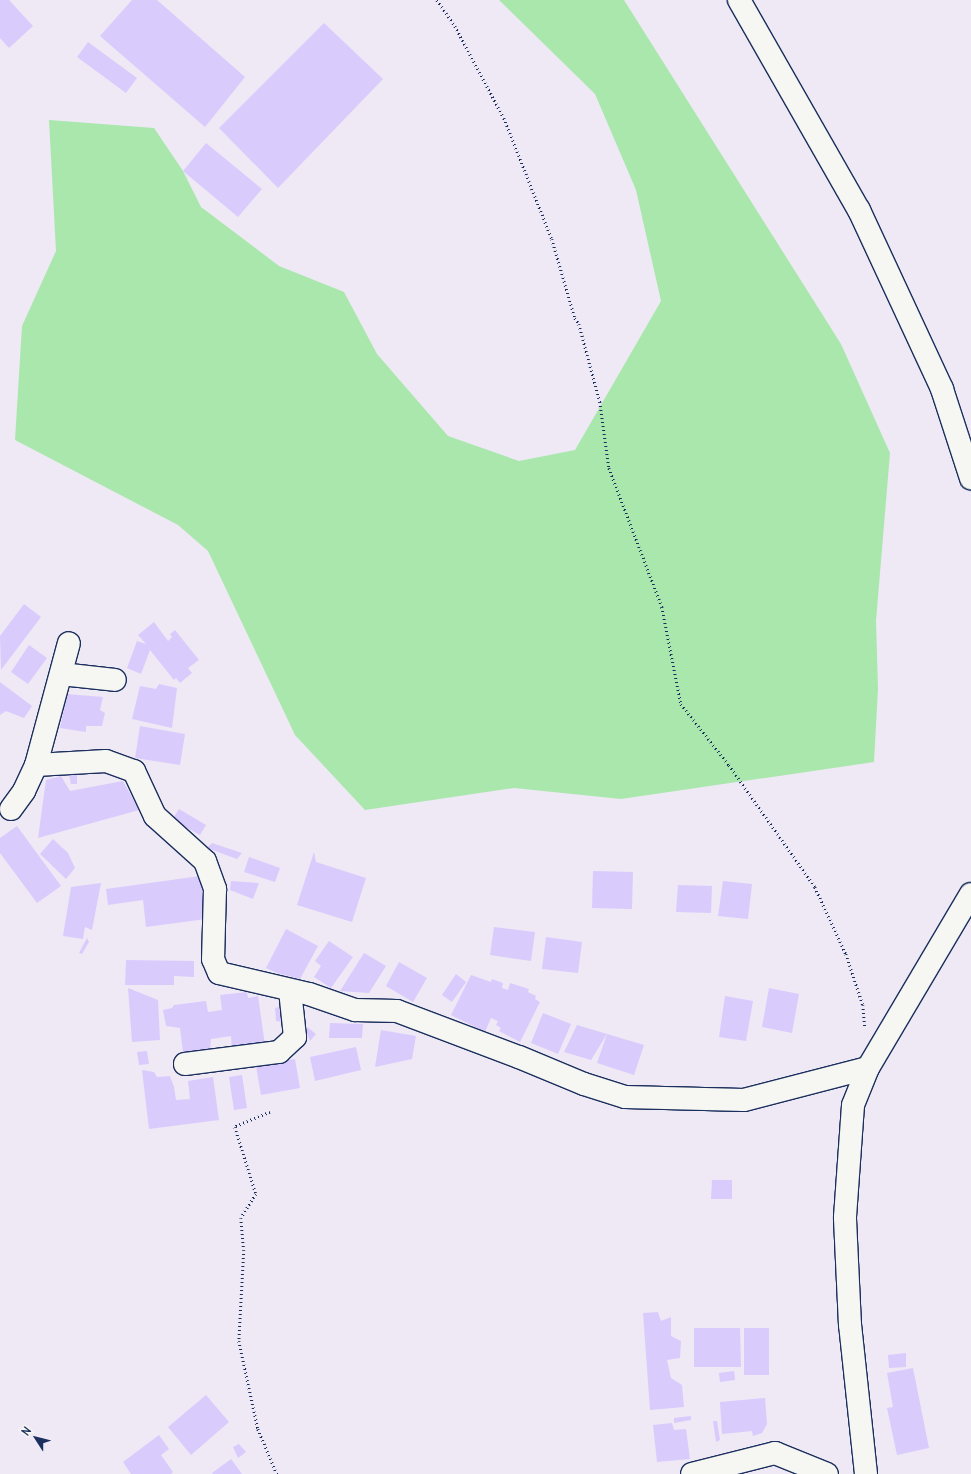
<!DOCTYPE html>
<style>
body{margin:0}
#map{position:relative;width:971px;height:1474px;overflow:hidden;background:#eee9f5;font-family:Delius,sans-serif}
div>[style]{position:absolute}
.green>*{inset:0;background:#a9e7ad}
.building>*{inset:0;background:#dacbfd}
.path>*{height:2.5px;margin-top:-1.25px;transform-origin:0;background:repeating-linear-gradient(90deg,#1b2f5e 0 1px,transparent 0 4px)}
.roads{filter:drop-shadow(1px 0 #1b2f5e) drop-shadow(-1px 0 #1b2f5e) drop-shadow(0 1px #1b2f5e) drop-shadow(0 -1px #1b2f5e)}
.minor>*{height:22px;margin:-11px;padding:0 11px;transform-origin:11px;border-radius:11px;background:#f6f6f2}
span{translate:-50% -50%;white-space:nowrap;text-align:center;line-height:1.15;-webkit-text-stroke:3px #f6f6f2;paint-order:stroke}
.north{position:absolute;left:16px;top:1418px;width:40px;height:40px;-webkit-text-stroke:3px #f6f6f2;paint-order:stroke;rotate:306deg;font-size:11px;font-weight:700;line-height:16px;text-align:center;color:#1b2f5e}
.north::after{content:'';display:block;margin:auto;width:14px;height:18px;background:#1b2f5e;clip-path:polygon(50% 0,100% 100%,50% 72%,0 100%)}
</style>
<div id="map">
<div class="green">
<i style="clip-path:polygon(499px 0,624px 0,841px 344px,890px 453px,876px 621px,878px 689px,874px 762px,621px 799px,514px 788px,365px 810px,295px 735px,208px 551px,178px 525px,15px 440px,22px 326px,56px 251px,49px 120px,154px 128px,183px 171px,201px 207px,279px 266px,344px 292px,377px 354px,448px 436px,519px 461px,575px 450px,661px 301px,636px 190px,595px 94px)"></i>
</div>
<div class="building">
<i style="clip-path:polygon(0 0,9px 0,33px 26px,9px 48px,0 38px)"></i>
<i style="clip-path:polygon(132px 0,157px 0,245px 77px,205px 127px,100px 36px)"></i>
<i style="clip-path:polygon(324px 23px,383px 79px,278px 188px,219px 128px)"></i>
<i style="clip-path:polygon(88px 42px,137px 78px,126px 93px,77px 57px)"></i>
<i style="clip-path:polygon(206px 143px,262px 189px,238px 217px,183px 171px)"></i>
<i style="clip-path:polygon(24px 604px,41px 617px,1px 670px,0 636px)"></i>
<i style="clip-path:polygon(154px 622px,168px 641px,172px 637px,170px 634px,175px 630px,199px 660px,188px 668px,192px 673px,180px 683px,176px 678px,174px 680px,150px 650px,141px 674px,127px 668px,137px 641px,146px 644px,138px 635px)"></i>
<i style="clip-path:polygon(29px 645px,47px 658px,28px 684px,11px 672px)"></i>
<i style="clip-path:polygon(0 682px,32px 706px,24px 718px,6px 711px,0 715px)"></i>
<i style="clip-path:polygon(159px 684px,177px 688px,172px 728px,132px 719px,140px 686px,156px 689px)"></i>
<i style="clip-path:polygon(67px 694px,103px 697px,100px 710px,105px 713px,102px 726px,86px 726px,86px 732px,60px 728px)"></i>
<i style="clip-path:polygon(140px 726px,185px 734px,180px 765px,135px 758px)"></i>
<i style="clip-path:polygon(77px 773px,77px 784px,71px 784px,69px 775px)"></i>
<i style="clip-path:polygon(61px 776px,70px 791px,123px 781px,139px 810px,38px 838px,46px 780px)"></i>
<i style="clip-path:polygon(179px 809px,206px 825px,200px 835px,172px 820px)"></i>
<i style="clip-path:polygon(17px 826px,61px 886px,37px 903px,0 853px,0 838px)"></i>
<i style="clip-path:polygon(53px 839px,68px 853px,75px 868px,66px 879px,40px 854px)"></i>
<i style="clip-path:polygon(212px 843px,242px 853px,237px 859px,207px 848px)"></i>
<i style="clip-path:polygon(314px 852px,316px 862px,366px 878px,352px 922px,297px 905px)"></i>
<i style="clip-path:polygon(249px 857px,280px 868px,275px 882px,244px 872px)"></i>
<i style="clip-path:polygon(593px 871px,633px 872px,632px 909px,592px 908px)"></i>
<i style="clip-path:polygon(200px 876px,206px 919px,146px 927px,143px 900px,108px 905px,106px 889px)"></i>
<i style="clip-path:polygon(231px 881px,259px 883px,253px 899px,230px 890px)"></i>
<i style="clip-path:polygon(723px 881px,752px 884px,748px 919px,718px 916px)"></i>
<i style="clip-path:polygon(101px 883px,92px 930px,85px 927px,83px 939px,63px 936px,71px 887px)"></i>
<i style="clip-path:polygon(678px 885px,712px 886px,711px 913px,676px 912px)"></i>
<i style="clip-path:polygon(494px 927px,535px 932px,531px 961px,490px 955px)"></i>
<i style="clip-path:polygon(286px 929px,318px 946px,300px 979px,277px 973px,266px 968px)"></i>
<i style="clip-path:polygon(546px 937px,582px 942px,578px 973px,542px 969px)"></i>
<i style="clip-path:polygon(87px 938px,89px 942px,82px 954px,79px 953px)"></i>
<i style="clip-path:polygon(329px 941px,353px 957px,331px 988px,314px 977px,321px 966px,315px 961px)"></i>
<i style="clip-path:polygon(364px 953px,386px 966px,369px 993px,340px 991px)"></i>
<i style="clip-path:polygon(126px 960px,194px 961px,194px 977px,174px 976px,174px 985px,125px 985px)"></i>
<i style="clip-path:polygon(399px 962px,427px 978px,413px 1002px,386px 986px)"></i>
<i style="clip-path:polygon(456px 974px,466px 982px,452px 1002px,442px 995px)"></i>
<i style="clip-path:polygon(471px 975px,491px 982px,492px 979px,503px 983px,502px 988px,508px 990px,510px 983px,529px 989px,528px 992px,536px 996px,535px 999px,540px 1002px,520px 1042px,499px 1031px,501px 1028px,496px 1025px,498px 1021px,491px 1018px,485px 1032px,451px 1015px)"></i>
<i style="clip-path:polygon(128px 988px,158px 1000px,160px 1040px,132px 1042px)"></i>
<i style="clip-path:polygon(769px 988px,799px 994px,792px 1033px,762px 1027px)"></i>
<i style="clip-path:polygon(247px 992px,248px 998px,258px 996px,265px 1045px,232px 1050px,231px 1036px,211px 1039px,210px 1049px,183px 1053px,180px 1028px,166px 1026px,163px 1010px,172px 1008px,174px 1005px,206px 1001px,208px 1012px,222px 1010px,220px 995px)"></i>
<i style="clip-path:polygon(725px 996px,753px 1001px,746px 1041px,719px 1037px)"></i>
<i style="clip-path:polygon(284px 1006px,287px 1023px,276px 1021px,275px 1008px)"></i>
<i style="clip-path:polygon(543px 1013px,571px 1024px,558px 1054px,531px 1043px)"></i>
<i style="clip-path:polygon(330px 1023px,363px 1024px,362px 1038px,329px 1038px)"></i>
<i style="clip-path:polygon(577px 1025px,644px 1045px,634px 1075px,597px 1063px,607px 1034px,591px 1060px,564px 1052px)"></i>
<i style="clip-path:polygon(307px 1027px,316px 1034px,310px 1041px,307px 1033px)"></i>
<i style="clip-path:polygon(381px 1030px,416px 1036px,412px 1059px,375px 1067px)"></i>
<i style="clip-path:polygon(356px 1047px,361px 1070px,315px 1081px,310px 1057px)"></i>
<i style="clip-path:polygon(147px 1051px,149px 1064px,139px 1065px,137px 1052px)"></i>
<i style="clip-path:polygon(295px 1059px,300px 1088px,261px 1095px,256px 1066px)"></i>
<i style="clip-path:polygon(142px 1070px,154px 1072px,157px 1077px,170px 1076px,174px 1087px,176px 1100px,190px 1099px,188px 1081px,213px 1077px,219px 1120px,149px 1129px)"></i>
<i style="clip-path:polygon(242px 1075px,247px 1108px,234px 1110px,229px 1077px)"></i>
<i style="clip-path:polygon(712px 1180px,732px 1180px,732px 1199px,711px 1199px)"></i>
<i style="clip-path:polygon(658px 1312px,661px 1321px,671px 1317px,671px 1336px,681px 1341px,680px 1358px,667px 1360px,671px 1378px,682px 1385px,684px 1407px,650px 1410px,643px 1313px)"></i>
<i style="clip-path:polygon(694px 1328px,740px 1328px,741px 1367px,694px 1367px)"></i>
<i style="clip-path:polygon(744px 1328px,769px 1328px,769px 1375px,744px 1375px)"></i>
<i style="clip-path:polygon(906px 1353px,906px 1367px,889px 1368px,888px 1355px)"></i>
<i style="clip-path:polygon(913px 1368px,929px 1448px,897px 1455px,887px 1408px,893px 1407px,887px 1373px)"></i>
<i style="clip-path:polygon(734px 1371px,735px 1380px,720px 1382px,719px 1373px)"></i>
<i style="clip-path:polygon(206px 1395px,229px 1422px,191px 1455px,168px 1427px)"></i>
<i style="clip-path:polygon(765px 1398px,767px 1424px,762px 1433px,753px 1436px,752px 1431px,722px 1434px,720px 1402px)"></i>
<i style="clip-path:polygon(691px 1416px,691px 1420px,674px 1423px,674px 1418px)"></i>
<i style="clip-path:polygon(713px 1421px,717px 1421px,720px 1440px,716px 1442px)"></i>
<i style="clip-path:polygon(672px 1423px,674px 1430px,686px 1429px,690px 1459px,657px 1462px,653px 1425px)"></i>
<i style="clip-path:polygon(159px 1435px,169px 1449px,161px 1455px,173px 1472px,171px 1474px,131px 1474px,123px 1462px)"></i>
<i style="clip-path:polygon(239px 1444px,246px 1452px,238px 1458px,233px 1447px)"></i>
<i style="clip-path:polygon(231px 1459px,242px 1474px,213px 1474px,212px 1473px)"></i>
</div>
<div class="path">
<i style="left:437px;top:0;width:32px;rotate:55deg"></i>
<i style="left:455px;top:26px;width:104px;rotate:62deg"></i>
<i style="left:504px;top:118px;width:130px;rotate:68.4deg"></i>
<i style="left:552px;top:239px;width:82px;rotate:73.8deg"></i>
<i style="left:575px;top:318px;width:7px;rotate:56deg"></i>
<i style="left:579px;top:324px;width:81px;rotate:74.9deg"></i>
<i style="left:600px;top:402px;width:67px;rotate:82.2deg"></i>
<i style="left:609px;top:468px;width:149px;rotate:69.1deg"></i>
<i style="left:662px;top:607px;width:99px;rotate:78.9deg"></i>
<i style="left:681px;top:704px;width:78px;rotate:51.8deg"></i>
<i style="left:729px;top:765px;width:149px;rotate:54.8deg"></i>
<i style="left:815px;top:887px;width:74px;rotate:65.2deg"></i>
<i style="left:846px;top:954px;width:54px;rotate:71.6deg"></i>
<i style="left:863px;top:1005px;width:21px;rotate:85deg"></i>
<i style="left:270px;top:1112px;width:38px;rotate:157deg"></i>
<i style="left:235px;top:1127px;width:70px;rotate:72.6deg"></i>
<i style="left:256px;top:1194px;width:28px;rotate:122deg"></i>
<i style="left:241px;top:1218px;width:32px;rotate:85deg"></i>
<i style="left:244px;top:1250px;width:91px;rotate:93.1deg"></i>
<i style="left:239px;top:1341px;width:90px;rotate:77.8deg"></i>
<i style="left:258px;top:1429px;width:49px;rotate:67.1deg"></i>
</div>
<div class="roads">
<div class="minor">
<i style="left:739px;top:0;width:242px;rotate:60.3deg"></i>
<i style="left:859px;top:210px;width:197px;rotate:65.1deg"></i>
<i style="left:942px;top:389px;width:94px;rotate:72deg"></i>
<i style="left:61px;top:674px;width:54px;rotate:6.3deg"></i>
<i style="left:36px;top:765px;width:70px;rotate:-3.3deg"></i>
<i style="left:106px;top:761px;width:30px;rotate:20deg"></i>
<i style="left:134px;top:771px;width:50px;rotate:65deg"></i>
<i style="left:155px;top:816px;width:67px;rotate:42deg"></i>
<i style="left:205px;top:861px;width:30px;rotate:70deg"></i>
<i style="left:215px;top:889px;width:70px;rotate:91.6deg"></i>
<i style="left:213px;top:959px;width:15px;rotate:67deg"></i>
<i style="left:219px;top:973px;width:92px;rotate:13.1deg"></i>
<i style="left:309px;top:994px;width:49px;rotate:19.2deg"></i>
<i style="left:355px;top:1010px;width:42px;rotate:1.4deg"></i>
<i style="left:397px;top:1011px;width:130px;rotate:20.7deg"></i>
<i style="left:519px;top:1057px;width:70px;rotate:22.6deg"></i>
<i style="left:584px;top:1084px;width:43px;rotate:17.6deg"></i>
<i style="left:625px;top:1097px;width:119px;rotate:1.4deg"></i>
<i style="left:744px;top:1100px;width:128px;rotate:-14.5deg"></i>
<i style="left:11px;top:809px;width:22px;rotate:-54deg"></i>
<i style="left:24px;top:791px;width:29px;rotate:-65deg"></i>
<i style="left:36px;top:765px;width:126px;rotate:-74.9deg"></i>
<i style="left:185px;top:1064px;width:95px;rotate:-7.3deg"></i>
<i style="left:279px;top:1052px;width:22px;rotate:-43deg"></i>
<i style="left:295px;top:1037px;width:47px;rotate:-96.1deg"></i>
<i style="left:692px;top:1474px;width:86px;rotate:-14.2deg"></i>
<i style="left:775px;top:1453px;width:56px;rotate:22deg"></i>
<i style="left:866px;top:1474px;width:150px;rotate:-96.1deg"></i>
<i style="left:850px;top:1325px;width:108px;rotate:-92.7deg"></i>
<i style="left:845px;top:1217px;width:112px;rotate:-85.9deg"></i>
<i style="left:853px;top:1105px;width:40px;rotate:-68deg"></i>
<i style="left:868px;top:1068px;width:202px;rotate:-59.4deg"></i>
</div>
</div>
<div class="north">N</div>
</div>
